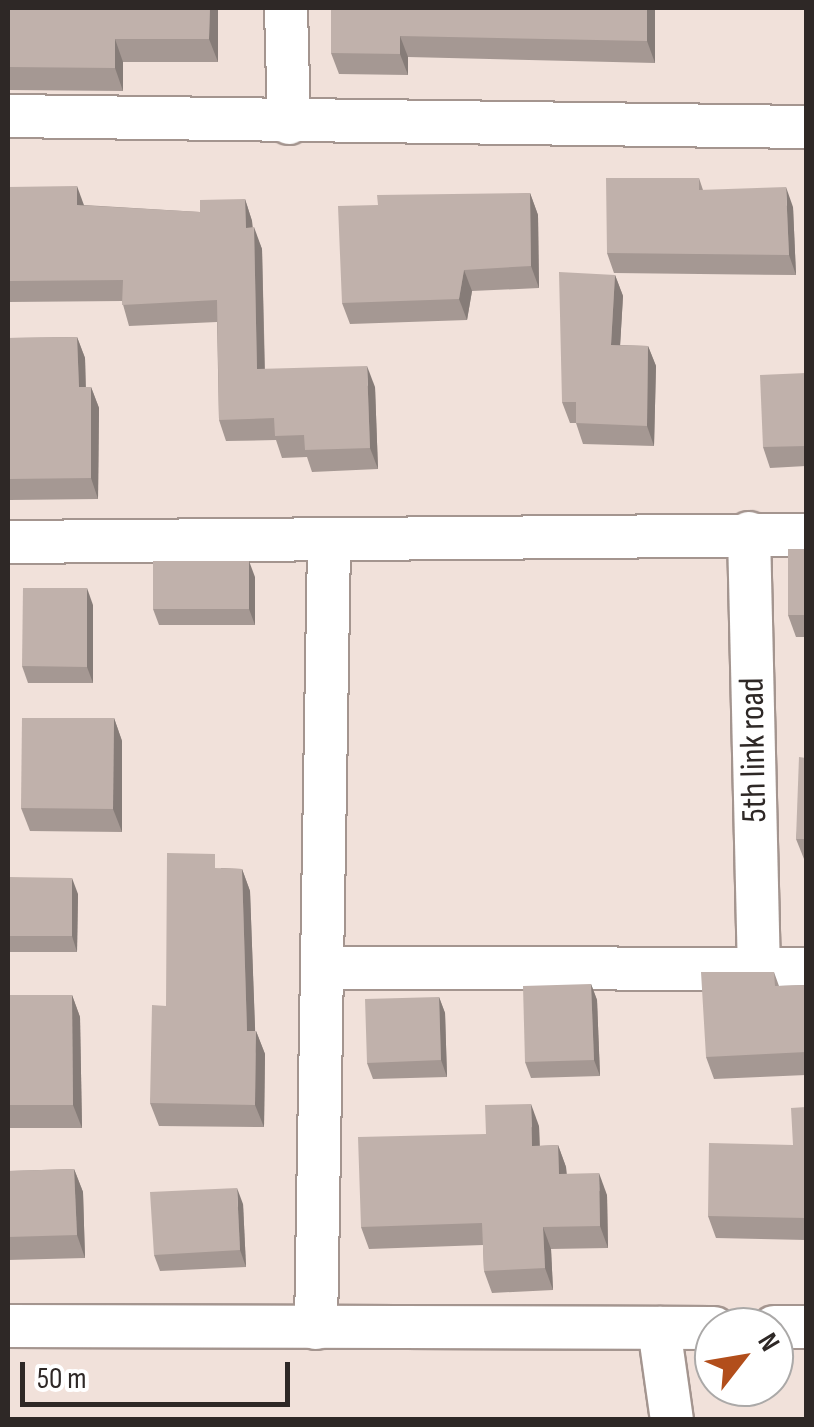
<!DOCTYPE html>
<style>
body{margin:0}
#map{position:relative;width:814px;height:1427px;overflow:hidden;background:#f1e1da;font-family:"Sofia Sans Condensed",sans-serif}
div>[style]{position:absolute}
.roads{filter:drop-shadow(2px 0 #a4958f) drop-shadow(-2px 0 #a4958f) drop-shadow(0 2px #a4958f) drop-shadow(0 -2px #a4958f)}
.minor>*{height:42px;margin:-21px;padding:0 21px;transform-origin:21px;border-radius:21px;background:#fff}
.wall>*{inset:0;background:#a59893}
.shaded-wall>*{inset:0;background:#867c78}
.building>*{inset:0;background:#c0b1ab}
span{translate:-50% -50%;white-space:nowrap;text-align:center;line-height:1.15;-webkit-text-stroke:8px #fff;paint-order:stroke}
.street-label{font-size:35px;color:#2e2826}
.frame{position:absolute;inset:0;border:10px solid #2e2826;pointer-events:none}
.north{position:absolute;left:694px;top:1307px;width:100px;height:100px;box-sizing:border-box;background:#fff;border:2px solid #aba9a8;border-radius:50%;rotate:59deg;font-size:28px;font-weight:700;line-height:40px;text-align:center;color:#2e2826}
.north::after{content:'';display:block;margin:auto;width:35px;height:45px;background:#b24e1b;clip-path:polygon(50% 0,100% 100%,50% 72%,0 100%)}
.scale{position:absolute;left:20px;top:1362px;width:270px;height:45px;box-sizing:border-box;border:5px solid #2e2826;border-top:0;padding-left:12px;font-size:30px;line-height:35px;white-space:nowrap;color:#2e2826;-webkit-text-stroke:8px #fff;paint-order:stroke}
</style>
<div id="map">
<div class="roads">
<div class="minor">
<i style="left:286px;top:8px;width:115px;rotate:88.5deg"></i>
<i style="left:8px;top:116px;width:798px;rotate:0.79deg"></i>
<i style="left:749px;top:533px;width:434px;rotate:88.7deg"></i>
<i style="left:8px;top:542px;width:798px;rotate:-0.5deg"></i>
<i style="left:324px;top:968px;width:482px;rotate:0.1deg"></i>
<i style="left:8px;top:1326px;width:706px;rotate:0.16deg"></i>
<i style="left:774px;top:1327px;width:32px"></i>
<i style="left:316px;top:1328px;width:783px;rotate:-89.05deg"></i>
<i style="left:659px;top:1328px;width:93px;rotate:82deg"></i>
</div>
</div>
<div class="wall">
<i style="clip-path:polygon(8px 8px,218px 8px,218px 62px,123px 62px,123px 91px,8px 90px)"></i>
<i style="clip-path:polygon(331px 8px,655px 8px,655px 63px,408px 57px,408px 75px,339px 74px,331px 53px)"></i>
<i style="clip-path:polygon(699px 178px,703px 190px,793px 207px,796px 275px,614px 273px,607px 253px)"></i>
<i style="clip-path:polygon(8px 187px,84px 205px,200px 212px,245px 199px,252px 221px,253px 228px,262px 249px,265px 369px,375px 387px,378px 469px,312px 472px,307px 457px,282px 458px,276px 440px,226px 441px,219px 420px,217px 322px,129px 326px,122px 301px,8px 302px)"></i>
<i style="clip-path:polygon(530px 193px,538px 215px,539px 288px,472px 291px,467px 320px,350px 324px,342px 303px,378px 205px)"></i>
<i style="clip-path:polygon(615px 275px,623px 296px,620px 345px,648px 346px,656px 366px,654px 446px,583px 444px,576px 423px,570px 423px,562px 402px)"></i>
<i style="clip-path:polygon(77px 337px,85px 358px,86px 387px,91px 387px,99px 408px,98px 499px,10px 500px,8px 495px,8px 338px)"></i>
<i style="clip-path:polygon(806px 373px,806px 466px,770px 468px,763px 447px)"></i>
<i style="clip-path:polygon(806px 549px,806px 637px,796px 637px,788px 615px)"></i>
<i style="clip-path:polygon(255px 577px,255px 625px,159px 625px,153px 609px)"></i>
<i style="clip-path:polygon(93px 605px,93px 683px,28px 683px,22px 666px)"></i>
<i style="clip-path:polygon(114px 718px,122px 741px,122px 832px,30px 831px,21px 808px)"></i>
<i style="clip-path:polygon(806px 758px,806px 859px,804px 859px,796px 839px)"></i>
<i style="clip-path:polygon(221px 868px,242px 869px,250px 891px,255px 1031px,256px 1031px,265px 1054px,264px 1127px,159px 1126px,150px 1103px,166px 1006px)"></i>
<i style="clip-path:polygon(8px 877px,78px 894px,77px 952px,8px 952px)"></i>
<i style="clip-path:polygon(774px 972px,779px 986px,806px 985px,806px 1075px,714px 1079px,706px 1057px)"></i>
<i style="clip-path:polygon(591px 984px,597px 1000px,600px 1076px,531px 1078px,525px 1062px)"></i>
<i style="clip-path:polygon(8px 995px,72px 995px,80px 1017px,82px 1128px,8px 1128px)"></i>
<i style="clip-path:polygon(439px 997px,445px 1013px,447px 1077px,373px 1079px,367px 1063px)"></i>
<i style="clip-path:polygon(806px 1107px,806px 1240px,716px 1238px,708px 1216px,793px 1145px)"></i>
<i style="clip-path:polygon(539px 1126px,540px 1146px,558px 1145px,566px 1167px,567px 1174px,607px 1195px,608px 1248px,551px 1249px,553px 1290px,492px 1293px,484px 1271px,483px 1245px,369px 1249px,361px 1227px,486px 1134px)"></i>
<i style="clip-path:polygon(74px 1169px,83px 1192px,85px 1258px,8px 1260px,8px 1171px)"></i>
<i style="clip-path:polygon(243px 1204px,246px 1267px,160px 1271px,154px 1255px)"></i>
</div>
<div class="shaded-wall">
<i style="clip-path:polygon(210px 8px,218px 8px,218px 62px,209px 39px)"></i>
<i style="clip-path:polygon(647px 8px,655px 8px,655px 63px,647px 41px)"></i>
<i style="clip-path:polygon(400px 36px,408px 57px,408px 75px,400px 54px)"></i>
<i style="clip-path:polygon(115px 39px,123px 62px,123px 91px,115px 68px)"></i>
<i style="clip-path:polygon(77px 186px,85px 208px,77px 205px)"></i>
<i style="clip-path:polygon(786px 187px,793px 207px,796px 275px,789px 255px)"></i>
<i style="clip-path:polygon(530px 193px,538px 215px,539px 288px,531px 266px)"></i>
<i style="clip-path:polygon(245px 199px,252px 221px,253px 249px,246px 228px)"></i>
<i style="clip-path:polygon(254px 227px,262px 249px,265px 391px,257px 369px)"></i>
<i style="clip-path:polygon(464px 270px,472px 291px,467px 320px,459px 299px)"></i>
<i style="clip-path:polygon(615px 275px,623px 296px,619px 365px,611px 345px)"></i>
<i style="clip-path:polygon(77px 337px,85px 358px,86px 408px,79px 387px)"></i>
<i style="clip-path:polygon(648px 346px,656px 366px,654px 446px,647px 426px)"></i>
<i style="clip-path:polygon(367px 366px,375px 387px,378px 469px,370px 448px)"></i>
<i style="clip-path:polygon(91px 387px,99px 408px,98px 499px,91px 478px)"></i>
<i style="clip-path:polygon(249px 561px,255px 577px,255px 625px,249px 609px)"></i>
<i style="clip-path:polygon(87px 588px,93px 605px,93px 683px,87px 667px)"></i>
<i style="clip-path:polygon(114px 718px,122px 741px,122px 832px,113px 809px)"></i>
<i style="clip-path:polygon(242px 869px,250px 891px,256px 1054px,247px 1031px)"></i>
<i style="clip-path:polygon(72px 878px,78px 894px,77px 952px,72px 936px)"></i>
<i style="clip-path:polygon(591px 984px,597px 1000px,600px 1076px,594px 1060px)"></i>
<i style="clip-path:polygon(72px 995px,80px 1017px,82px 1128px,73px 1105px)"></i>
<i style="clip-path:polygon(439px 997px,445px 1013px,447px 1077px,441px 1060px)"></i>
<i style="clip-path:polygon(256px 1031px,265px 1054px,264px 1127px,255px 1105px)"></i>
<i style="clip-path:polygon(531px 1104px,539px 1126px,540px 1168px,532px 1146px)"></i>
<i style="clip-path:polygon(558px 1145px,566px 1167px,567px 1196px,559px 1174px)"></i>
<i style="clip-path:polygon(74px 1169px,83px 1192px,85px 1258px,77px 1235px)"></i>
<i style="clip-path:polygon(599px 1173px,607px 1195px,608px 1248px,600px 1226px)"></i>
<i style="clip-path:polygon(237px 1188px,243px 1204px,246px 1267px,240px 1250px)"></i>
<i style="clip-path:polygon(543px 1227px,551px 1249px,553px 1290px,545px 1268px)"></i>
</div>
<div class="building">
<i style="clip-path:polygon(8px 8px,210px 8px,209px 39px,115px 39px,115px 68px,8px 67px)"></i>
<i style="clip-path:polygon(331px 8px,647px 8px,647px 41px,400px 36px,400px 54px,331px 53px)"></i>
<i style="clip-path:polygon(606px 178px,699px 178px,699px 190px,786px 187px,789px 255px,607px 253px)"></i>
<i style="clip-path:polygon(77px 186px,77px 205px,200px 212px,200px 200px,245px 199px,246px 228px,254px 227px,257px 369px,367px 366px,370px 448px,305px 450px,304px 435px,275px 436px,274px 418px,219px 420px,217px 300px,122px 305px,123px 280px,8px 281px,8px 187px)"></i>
<i style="clip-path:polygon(530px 193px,531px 266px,464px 270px,459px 299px,342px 303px,338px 206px,378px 205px,377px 195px)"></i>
<i style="clip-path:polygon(559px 272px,615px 275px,611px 345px,648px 346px,647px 426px,576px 423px,576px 402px,562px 402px)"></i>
<i style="clip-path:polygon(77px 337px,79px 387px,91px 387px,91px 478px,8px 479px,8px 338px)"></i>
<i style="clip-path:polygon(806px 373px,806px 446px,763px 447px,760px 375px)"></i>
<i style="clip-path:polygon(788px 549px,806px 549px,806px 615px,788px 615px)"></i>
<i style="clip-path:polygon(153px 561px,249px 561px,249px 609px,153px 609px)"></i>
<i style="clip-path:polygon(23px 588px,87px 588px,87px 667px,22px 666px)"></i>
<i style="clip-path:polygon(22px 718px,114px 718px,113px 809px,21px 808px)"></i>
<i style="clip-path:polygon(799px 757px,806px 758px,806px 839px,796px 839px)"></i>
<i style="clip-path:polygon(167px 853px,215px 854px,215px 868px,242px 869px,247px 1031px,256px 1031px,255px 1105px,150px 1103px,152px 1005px,166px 1006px)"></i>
<i style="clip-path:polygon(8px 877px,72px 878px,72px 936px,8px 936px)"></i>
<i style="clip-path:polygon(701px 972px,774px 972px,775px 986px,806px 985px,806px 1052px,706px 1057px)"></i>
<i style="clip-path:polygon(591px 984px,594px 1060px,525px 1062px,523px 986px)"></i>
<i style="clip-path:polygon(8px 995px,72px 995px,73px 1105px,8px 1105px)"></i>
<i style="clip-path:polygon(439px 997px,441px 1060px,367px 1063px,365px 999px)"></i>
<i style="clip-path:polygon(531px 1104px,532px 1146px,558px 1145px,559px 1174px,599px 1173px,600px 1226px,543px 1227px,545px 1268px,484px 1271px,482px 1223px,361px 1227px,358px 1137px,486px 1134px,485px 1105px)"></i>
<i style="clip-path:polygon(806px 1107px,806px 1218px,708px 1216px,709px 1143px,793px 1145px,791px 1108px)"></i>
<i style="clip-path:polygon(74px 1169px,77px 1235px,8px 1237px,8px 1171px)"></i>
<i style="clip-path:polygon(237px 1188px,240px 1250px,154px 1255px,150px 1192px)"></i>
</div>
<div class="street-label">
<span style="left:754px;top:750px;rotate:-91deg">5th link road</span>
</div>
<div class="frame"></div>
<div class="north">N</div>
<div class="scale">50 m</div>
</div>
